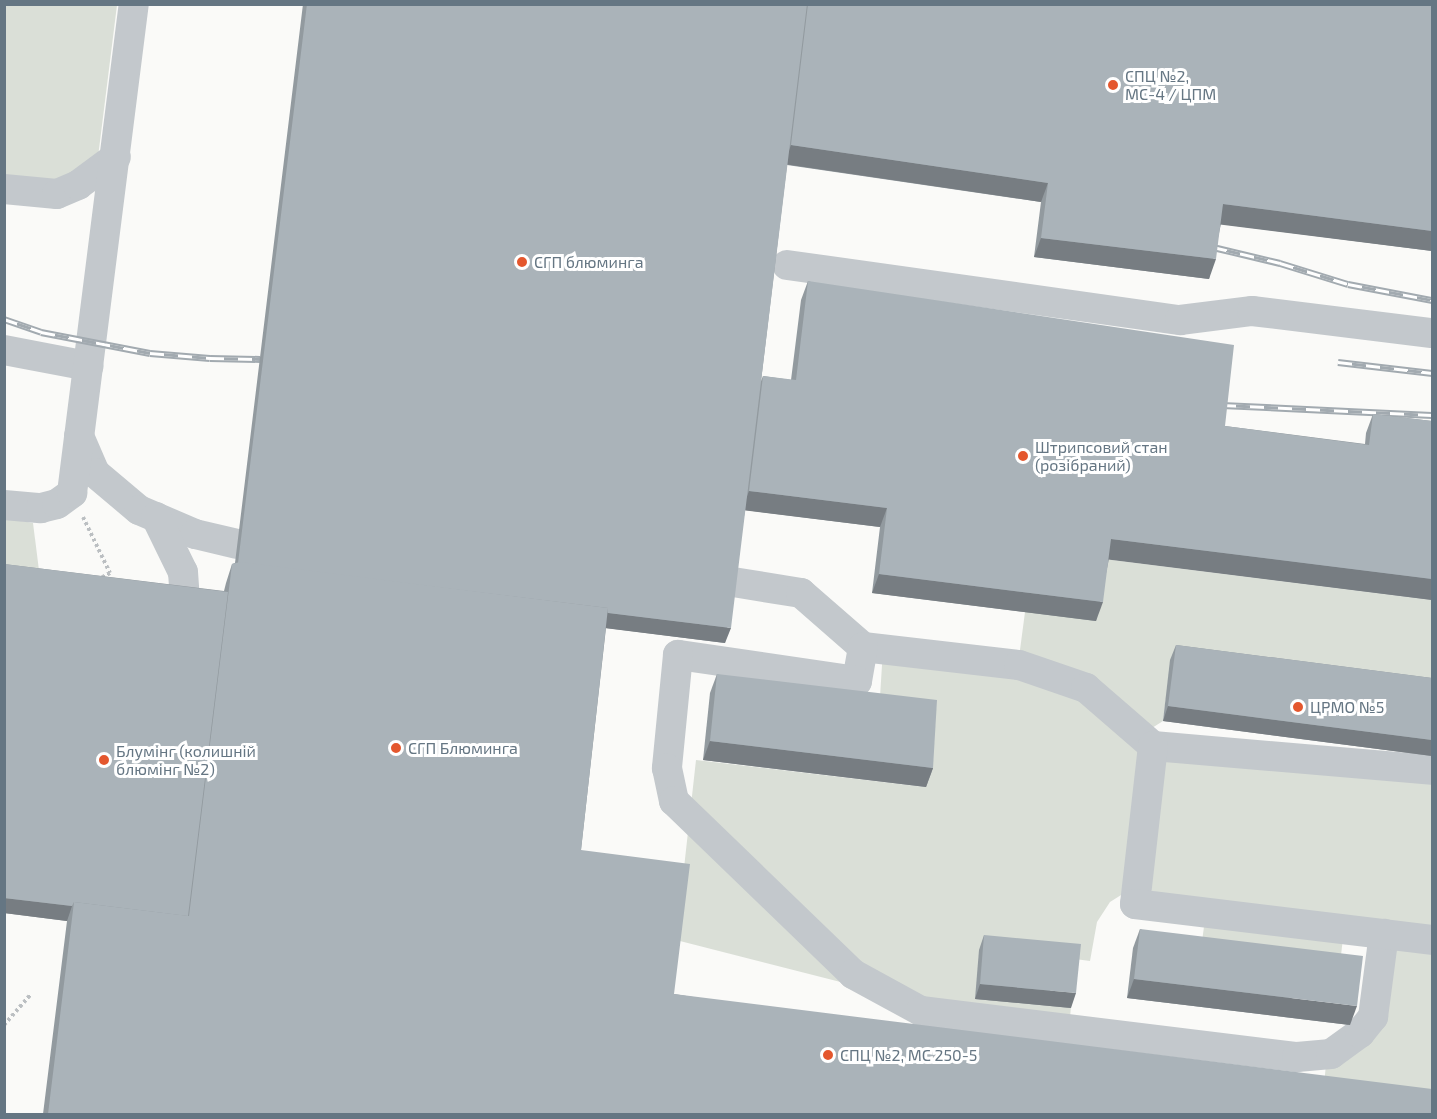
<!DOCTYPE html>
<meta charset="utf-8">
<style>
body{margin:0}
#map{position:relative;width:1437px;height:1119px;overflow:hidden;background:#fafaf8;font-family:"Exo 2",sans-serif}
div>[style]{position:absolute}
.green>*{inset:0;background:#dadfd7}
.path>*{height:4px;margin-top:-2px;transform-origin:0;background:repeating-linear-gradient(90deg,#bbbfc2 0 3px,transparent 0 6px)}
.minor>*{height:30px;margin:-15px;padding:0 15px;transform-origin:15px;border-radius:15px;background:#c3c8cc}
.rail>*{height:7px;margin-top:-3.5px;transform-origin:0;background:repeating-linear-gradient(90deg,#fff 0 14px,#a2aab0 0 28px);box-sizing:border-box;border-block:2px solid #a2aab0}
.wall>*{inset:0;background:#929a9f}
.shaded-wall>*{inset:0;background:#777d82}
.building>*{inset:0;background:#aab3b9}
.dots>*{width:16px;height:16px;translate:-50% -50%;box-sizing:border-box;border:3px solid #fff;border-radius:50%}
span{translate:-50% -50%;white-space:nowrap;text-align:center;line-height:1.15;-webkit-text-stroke:6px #fff;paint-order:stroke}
.poi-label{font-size:16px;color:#657683}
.left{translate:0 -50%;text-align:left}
.frame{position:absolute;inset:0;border:6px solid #657683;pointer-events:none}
</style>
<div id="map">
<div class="green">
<i style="clip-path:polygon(4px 5px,117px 5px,96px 173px,5px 189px)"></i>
<i style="clip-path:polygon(5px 518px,33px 523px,41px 586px,5px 581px)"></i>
<i style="clip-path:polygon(1104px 559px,1432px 600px,1432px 693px,1171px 660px,1163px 721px,1141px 735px,1432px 778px,1432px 1109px,1323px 1095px,1327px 1054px,1360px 1033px,1384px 934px,1344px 929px,1339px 973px,1200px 956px,1206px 912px,1137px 885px,1110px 902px,1097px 922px,1090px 961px,1075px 959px,1070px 1018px,919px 1002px,676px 940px,696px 760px,925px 787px,879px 713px,883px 649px,1018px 665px,1025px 612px)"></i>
</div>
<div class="path">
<i style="left:83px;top:517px;width:62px;rotate:64.3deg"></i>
<i style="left:110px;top:573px;width:10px;rotate:151deg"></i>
<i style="left:4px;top:1025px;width:41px;rotate:-48.9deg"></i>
</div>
<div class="minor">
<i style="left:4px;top:189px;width:53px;rotate:5.4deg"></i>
<i style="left:57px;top:194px;width:23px;rotate:-23deg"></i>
<i style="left:78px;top:185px;width:47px;rotate:-36.4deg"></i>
<i style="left:787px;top:265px;width:397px;rotate:8deg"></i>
<i style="left:1180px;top:320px;width:73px;rotate:-7.1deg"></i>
<i style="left:1252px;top:311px;width:181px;rotate:7deg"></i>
<i style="left:4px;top:350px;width:86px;rotate:10.8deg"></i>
<i style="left:79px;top:436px;width:40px;rotate:66.6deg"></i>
<i style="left:95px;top:473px;width:57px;rotate:40.1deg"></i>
<i style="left:139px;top:510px;width:61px;rotate:23.2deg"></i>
<i style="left:195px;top:534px;width:43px;rotate:13.4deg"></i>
<i style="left:4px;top:505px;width:37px;rotate:5deg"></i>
<i style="left:41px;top:508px;width:16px;rotate:-14deg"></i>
<i style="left:57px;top:504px;width:19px;rotate:-36deg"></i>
<i style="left:72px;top:493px;width:493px;rotate:-82.8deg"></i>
<i style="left:156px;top:517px;width:61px;rotate:63.9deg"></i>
<i style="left:183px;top:572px;width:30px;rotate:86deg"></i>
<i style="left:733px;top:582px;width:69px;rotate:9.2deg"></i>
<i style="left:801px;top:593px;width:82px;rotate:41.1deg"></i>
<i style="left:863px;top:647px;width:157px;rotate:6.6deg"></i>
<i style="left:1019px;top:665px;width:71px;rotate:18.9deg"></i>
<i style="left:1086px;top:688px;width:89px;rotate:40.9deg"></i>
<i style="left:1153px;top:746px;width:280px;rotate:4.9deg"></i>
<i style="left:863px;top:647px;width:35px;rotate:100deg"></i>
<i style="left:857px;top:681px;width:181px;rotate:-171.7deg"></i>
<i style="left:678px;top:655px;width:114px;rotate:95.6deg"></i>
<i style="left:667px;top:768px;width:34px;rotate:78deg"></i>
<i style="left:674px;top:801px;width:249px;rotate:44deg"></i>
<i style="left:853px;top:974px;width:77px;rotate:28.6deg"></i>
<i style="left:921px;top:1011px;width:379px;rotate:7deg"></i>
<i style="left:1297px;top:1057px;width:34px;rotate:-5deg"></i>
<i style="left:1331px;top:1054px;width:36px;rotate:-36deg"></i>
<i style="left:1360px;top:1033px;width:21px;rotate:-51deg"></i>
<i style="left:1373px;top:1017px;width:84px;rotate:-82.5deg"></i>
<i style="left:1153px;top:746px;width:159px;rotate:96.5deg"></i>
<i style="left:1135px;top:904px;width:299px;rotate:6.9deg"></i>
</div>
<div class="rail">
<i style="left:1213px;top:247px;width:69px;rotate:13.4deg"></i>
<i style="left:1280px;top:263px;width:71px;rotate:17.2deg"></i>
<i style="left:1348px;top:284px;width:86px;rotate:10.8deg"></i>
<i style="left:4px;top:319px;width:39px;rotate:19deg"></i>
<i style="left:41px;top:332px;width:111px;rotate:10.9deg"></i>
<i style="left:150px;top:353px;width:60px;rotate:4.8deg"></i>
<i style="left:210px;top:358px;width:50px;rotate:1.1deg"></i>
<i style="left:1338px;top:362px;width:95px;rotate:6.7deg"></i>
<i style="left:1222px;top:405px;width:210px;rotate:2.7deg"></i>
</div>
<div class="wall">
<i style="clip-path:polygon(303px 4px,1432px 4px,1432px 251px,1221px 224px,1209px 279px,1034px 257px,1041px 202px,787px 165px,761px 381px,763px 376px,791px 380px,801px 300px,808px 281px,1225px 426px,1365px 444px,1366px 433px,1373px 414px,1432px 421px,1432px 600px,1109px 559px,1096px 621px,872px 593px,880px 527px,745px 510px,725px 643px,606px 628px,581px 850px,674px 994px,1432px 1114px,43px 1114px,67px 921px,4px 913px,4px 564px,224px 591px,226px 583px,232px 564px,235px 563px)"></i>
<i style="clip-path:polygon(1176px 645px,1432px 678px,1432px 756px,1163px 721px,1170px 660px)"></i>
<i style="clip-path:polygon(717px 674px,933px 768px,926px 787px,703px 760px,710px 693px)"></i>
<i style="clip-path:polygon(1140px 929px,1350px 1025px,1127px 998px,1133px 948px)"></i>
<i style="clip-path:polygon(984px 935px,1071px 1008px,975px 999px,979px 950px)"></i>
</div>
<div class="shaded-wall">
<i style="clip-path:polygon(791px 145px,1048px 183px,1041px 202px,784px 164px)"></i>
<i style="clip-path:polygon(1223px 204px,1432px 231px,1432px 251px,1216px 224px)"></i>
<i style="clip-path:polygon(1041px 238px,1216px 259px,1209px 279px,1034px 257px)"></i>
<i style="clip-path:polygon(749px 491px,887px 508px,880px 527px,742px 510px)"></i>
<i style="clip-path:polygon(1111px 539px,1432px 579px,1432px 600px,1104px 559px)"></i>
<i style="clip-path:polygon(238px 567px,731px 628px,725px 643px,233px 582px)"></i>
<i style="clip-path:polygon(879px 574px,1103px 602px,1096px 621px,872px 593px)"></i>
<i style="clip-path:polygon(1168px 706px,1432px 740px,1432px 756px,1163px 721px)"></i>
<i style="clip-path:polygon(710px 741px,933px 768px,926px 787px,703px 760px)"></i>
<i style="clip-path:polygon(4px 898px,72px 906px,67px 921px,4px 913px)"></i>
<i style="clip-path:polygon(1134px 979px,1357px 1006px,1350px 1025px,1127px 998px)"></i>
<i style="clip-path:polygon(980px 984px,1076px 993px,1071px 1008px,975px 999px)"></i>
</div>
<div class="building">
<i style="clip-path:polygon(307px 4px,807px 4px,731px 628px,608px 613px,608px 608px,238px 563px)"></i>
<i style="clip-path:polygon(808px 4px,1432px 4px,1432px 231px,1223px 204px,1216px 259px,1041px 238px,1048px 183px,791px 145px)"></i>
<i style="clip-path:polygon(808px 281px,1234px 345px,1225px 426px,1369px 445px,1373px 414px,1432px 421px,1432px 579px,1111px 539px,1103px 602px,879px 574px,887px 508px,749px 491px,763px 376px,796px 380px)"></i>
<i style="clip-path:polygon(240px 562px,608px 608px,581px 850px,690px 864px,674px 994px,1432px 1089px,1432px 1114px,48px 1114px,74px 902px,189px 916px,232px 564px)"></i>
<i style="clip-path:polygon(4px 564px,228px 592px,188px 916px,74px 902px,72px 906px,4px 898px)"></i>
<i style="clip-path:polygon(1176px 645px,1432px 678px,1432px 740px,1168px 706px)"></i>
<i style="clip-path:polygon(717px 674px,937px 700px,933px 768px,710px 741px)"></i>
<i style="clip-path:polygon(1140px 929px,1363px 956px,1357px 1006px,1134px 979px)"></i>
<i style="clip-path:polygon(984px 935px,1081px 944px,1076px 993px,980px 984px)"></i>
</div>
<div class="dots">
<i style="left:1113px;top:85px;background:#e4572e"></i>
<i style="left:522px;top:262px;background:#e4572e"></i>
<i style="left:1023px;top:456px;background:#e4572e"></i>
<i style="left:1298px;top:707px;background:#e4572e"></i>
<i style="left:396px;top:748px;background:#e4572e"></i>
<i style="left:104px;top:760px;background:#e4572e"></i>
<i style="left:828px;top:1055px;background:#e4572e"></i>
</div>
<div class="poi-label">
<span class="left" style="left:1125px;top:85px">СПЦ №2,<br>МС-4 / ЦПМ</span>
<span class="left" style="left:534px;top:262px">СГП блюминга</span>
<span class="left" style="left:1035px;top:456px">Штрипсовий стан<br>(розібраний)</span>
<span class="left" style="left:1310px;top:707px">ЦРМО №5</span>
<span class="left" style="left:408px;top:748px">СГП Блюминга</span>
<span class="left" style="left:116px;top:760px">Блумінг (колишній<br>блюмінг №2)</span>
<span class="left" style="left:840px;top:1055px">СПЦ №2, МС 250-5</span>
</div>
<div class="frame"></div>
</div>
